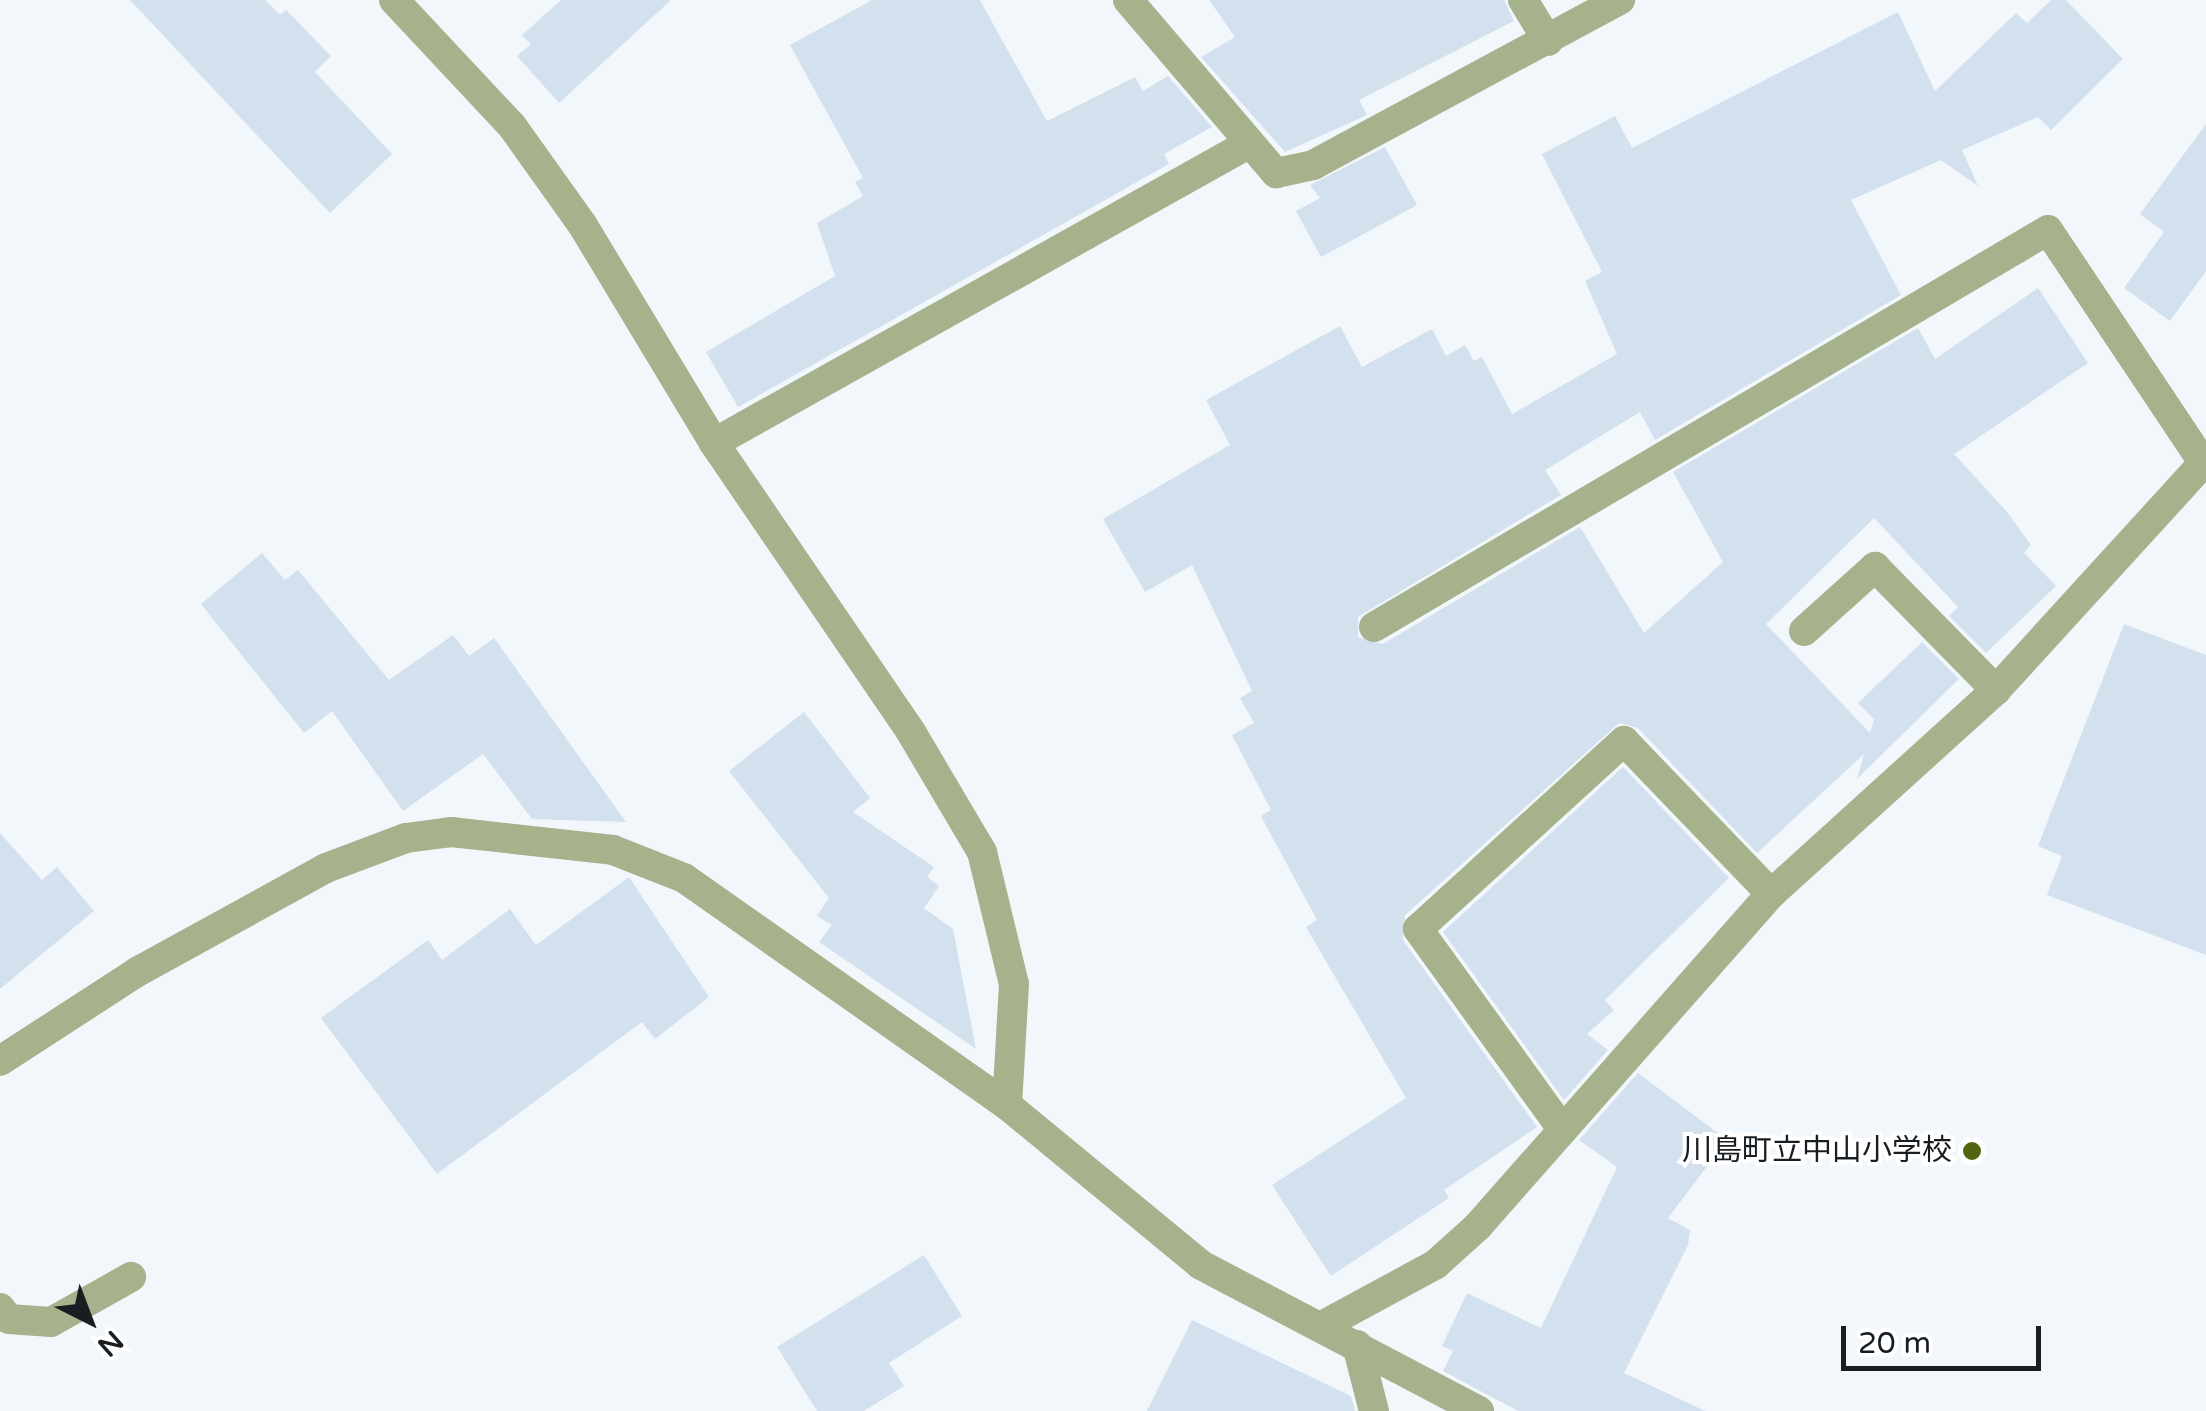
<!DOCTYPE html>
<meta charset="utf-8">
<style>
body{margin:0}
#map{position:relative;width:2206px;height:1411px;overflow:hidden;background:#f2f7fc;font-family:"Varela Round","Noto Sans JP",sans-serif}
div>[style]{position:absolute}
.building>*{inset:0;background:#d3e0ee}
.lane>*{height:30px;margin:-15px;padding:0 15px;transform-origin:15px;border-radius:15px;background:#a6b28c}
.street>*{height:30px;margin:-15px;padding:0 15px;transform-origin:15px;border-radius:15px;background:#a6b28c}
.dots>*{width:28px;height:28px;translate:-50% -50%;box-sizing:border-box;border:5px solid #fff;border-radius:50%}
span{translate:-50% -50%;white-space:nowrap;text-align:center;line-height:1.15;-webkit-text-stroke:8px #fff;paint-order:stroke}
.poi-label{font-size:30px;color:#181d21}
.right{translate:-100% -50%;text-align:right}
.north{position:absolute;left:40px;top:1271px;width:100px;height:100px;-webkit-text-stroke:8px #fff;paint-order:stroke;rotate:138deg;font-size:28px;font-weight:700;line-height:40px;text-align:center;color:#181d21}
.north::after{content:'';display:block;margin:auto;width:35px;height:45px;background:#181d21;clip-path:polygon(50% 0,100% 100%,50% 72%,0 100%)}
.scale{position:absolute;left:1841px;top:1326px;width:200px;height:45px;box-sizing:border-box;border:5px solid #181d21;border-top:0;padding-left:12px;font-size:30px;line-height:35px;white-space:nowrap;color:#181d21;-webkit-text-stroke:8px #fff;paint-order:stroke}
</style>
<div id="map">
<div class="building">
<i style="clip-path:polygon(130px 0,265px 0,280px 15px,286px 10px,331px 56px,315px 72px,392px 154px,330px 213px)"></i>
<i style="clip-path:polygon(561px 0,671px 0,559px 103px,517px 56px,531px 44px,522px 35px)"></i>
<i style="clip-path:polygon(872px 0,980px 0,1047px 121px,1135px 77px,1143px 91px,1168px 76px,1212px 127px,1164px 154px,1169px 164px,738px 407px,706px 352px,835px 276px,817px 223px,863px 196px,855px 182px,863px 178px,790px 45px)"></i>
<i style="clip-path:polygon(1209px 0,1504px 0,1514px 21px,1359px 100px,1367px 115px,1285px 152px,1201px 57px,1235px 37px)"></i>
<i style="clip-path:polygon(2051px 0,2066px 0,2123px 59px,2051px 130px,2038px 117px,1962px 150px,1978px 186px,1941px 160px,1851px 200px,1901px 295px,1655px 440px,1640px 412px,1545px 470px,1561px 495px,1358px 617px,1358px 637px,1383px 644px,1580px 527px,1644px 633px,1723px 562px,1673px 472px,1918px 328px,1935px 359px,2038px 288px,2088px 363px,1954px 454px,2008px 513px,2031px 545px,2024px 553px,2056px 586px,1986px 653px,1949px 616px,1958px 607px,1874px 518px,1766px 624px,1870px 733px,1874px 719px,1858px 703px,1922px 642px,1959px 679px,1857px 779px,1864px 754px,1757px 853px,1638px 728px,1619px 723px,1405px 915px,1403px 940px,1537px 1127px,1444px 1190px,1449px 1198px,1331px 1276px,1272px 1185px,1406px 1098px,1306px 927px,1317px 920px,1261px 816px,1271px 810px,1232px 735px,1254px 723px,1240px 698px,1252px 691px,1192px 565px,1145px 592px,1103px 519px,1230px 445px,1206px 400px,1340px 326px,1362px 367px,1432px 329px,1446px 356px,1465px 345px,1474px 361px,1482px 357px,1512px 414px,1617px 354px,1585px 281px,1602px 272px,1542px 154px,1615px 116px,1632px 148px,1898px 12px,1935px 91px,2016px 13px,2027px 23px)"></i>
<i style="clip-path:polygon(2206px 124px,2206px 271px,2170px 321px,2124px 288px,2164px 232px,2140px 214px)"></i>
<i style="clip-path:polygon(1385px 147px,1417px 205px,1321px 257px,1296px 211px,1320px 198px,1310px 185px)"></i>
<i style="clip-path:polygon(262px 553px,285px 580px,298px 570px,389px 680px,453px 635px,469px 656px,494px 638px,626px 822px,532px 819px,483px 754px,403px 811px,332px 711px,304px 733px,201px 604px)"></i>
<i style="clip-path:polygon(2124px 624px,2206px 655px,2206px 955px,2047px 895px,2062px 856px,2038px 846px)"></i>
<i style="clip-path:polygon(804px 712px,870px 798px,853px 812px,934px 867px,927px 877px,939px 886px,924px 908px,953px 929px,976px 1049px,819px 942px,832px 925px,817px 916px,829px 898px,729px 771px)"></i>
<i style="clip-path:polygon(1623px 767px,1729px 878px,1605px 1000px,1614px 1010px,1587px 1034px,1608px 1050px,1564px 1100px,1443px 932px)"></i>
<i style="clip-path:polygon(0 833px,42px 880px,57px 867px,94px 911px,0 989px)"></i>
<i style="clip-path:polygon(629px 877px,709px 997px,655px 1039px,642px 1022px,437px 1174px,321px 1018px,428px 940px,442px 960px,510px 909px,536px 945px)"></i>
<i style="clip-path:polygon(1638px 1073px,1727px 1140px,1668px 1218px,1690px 1230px,1688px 1245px,1624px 1373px,1705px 1411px,1518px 1411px,1443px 1371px,1453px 1351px,1442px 1346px,1467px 1293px,1541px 1328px,1617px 1167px,1579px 1140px)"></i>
<i style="clip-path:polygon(924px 1255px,962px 1316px,889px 1363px,904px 1386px,864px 1411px,817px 1411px,777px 1347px)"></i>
<i style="clip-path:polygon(1192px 1320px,1351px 1396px,1355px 1411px,1147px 1411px)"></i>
</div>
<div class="lane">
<i style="left:1523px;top:0;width:48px;rotate:58.6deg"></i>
<i style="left:1804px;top:631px;width:96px;rotate:-42deg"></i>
<i style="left:1875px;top:567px;width:173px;rotate:45.5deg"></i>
<i style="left:0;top:1308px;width:14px;rotate:51deg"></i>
<i style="left:9px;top:1319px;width:42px;rotate:4.1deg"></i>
<i style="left:51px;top:1322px;width:92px;rotate:-29.4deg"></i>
<i style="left:1357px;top:1345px;width:68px;rotate:75.6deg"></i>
</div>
<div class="street">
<i style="left:394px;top:0;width:173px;rotate:46.9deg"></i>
<i style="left:512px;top:126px;width:120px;rotate:54.5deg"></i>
<i style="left:582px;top:224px;width:256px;rotate:58.9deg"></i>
<i style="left:714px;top:443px;width:350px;rotate:55.7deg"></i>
<i style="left:911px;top:732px;width:139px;rotate:59.4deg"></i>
<i style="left:982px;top:852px;width:136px;rotate:76.4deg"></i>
<i style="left:1014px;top:984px;width:121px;rotate:93.3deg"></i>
<i style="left:1128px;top:0;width:228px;rotate:49.5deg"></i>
<i style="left:1276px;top:173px;width:38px;rotate:-12deg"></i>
<i style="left:1313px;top:165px;width:349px;rotate:-28.3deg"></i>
<i style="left:714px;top:443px;width:614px;rotate:-29.24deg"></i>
<i style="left:1374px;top:627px;width:782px;rotate:-30.5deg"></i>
<i style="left:2048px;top:230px;width:278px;rotate:56.3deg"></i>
<i style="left:0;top:1061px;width:163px;rotate:-33deg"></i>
<i style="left:137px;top:972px;width:216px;rotate:-28.8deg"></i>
<i style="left:326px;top:868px;width:85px;rotate:-20.6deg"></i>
<i style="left:406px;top:838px;width:45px;rotate:-7.6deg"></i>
<i style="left:451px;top:832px;width:163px;rotate:6.3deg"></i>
<i style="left:613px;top:850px;width:76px;rotate:21.5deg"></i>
<i style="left:684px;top:878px;width:395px;rotate:35.1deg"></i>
<i style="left:1007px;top:1105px;width:251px;rotate:39.5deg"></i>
<i style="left:1201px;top:1265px;width:314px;rotate:27.7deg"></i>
<i style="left:1560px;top:1126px;width:243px;rotate:-125.8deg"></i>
<i style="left:1418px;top:929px;width:279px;rotate:-42.4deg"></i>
<i style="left:1624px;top:741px;width:212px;rotate:46.1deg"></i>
<i style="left:1322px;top:1326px;width:130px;rotate:-28.5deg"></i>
<i style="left:1436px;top:1264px;width:57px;rotate:-42.1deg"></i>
<i style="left:1478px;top:1226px;width:443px;rotate:-48.6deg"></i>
<i style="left:1771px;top:894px;width:304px;rotate:-42.2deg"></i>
<i style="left:1996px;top:690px;width:311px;rotate:-47.6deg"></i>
</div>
<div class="dots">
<i style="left:1972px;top:1151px;background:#52650f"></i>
</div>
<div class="poi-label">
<span class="right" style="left:1952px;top:1151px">川島町立中山小学校</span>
</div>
<div class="north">N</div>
<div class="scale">20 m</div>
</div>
